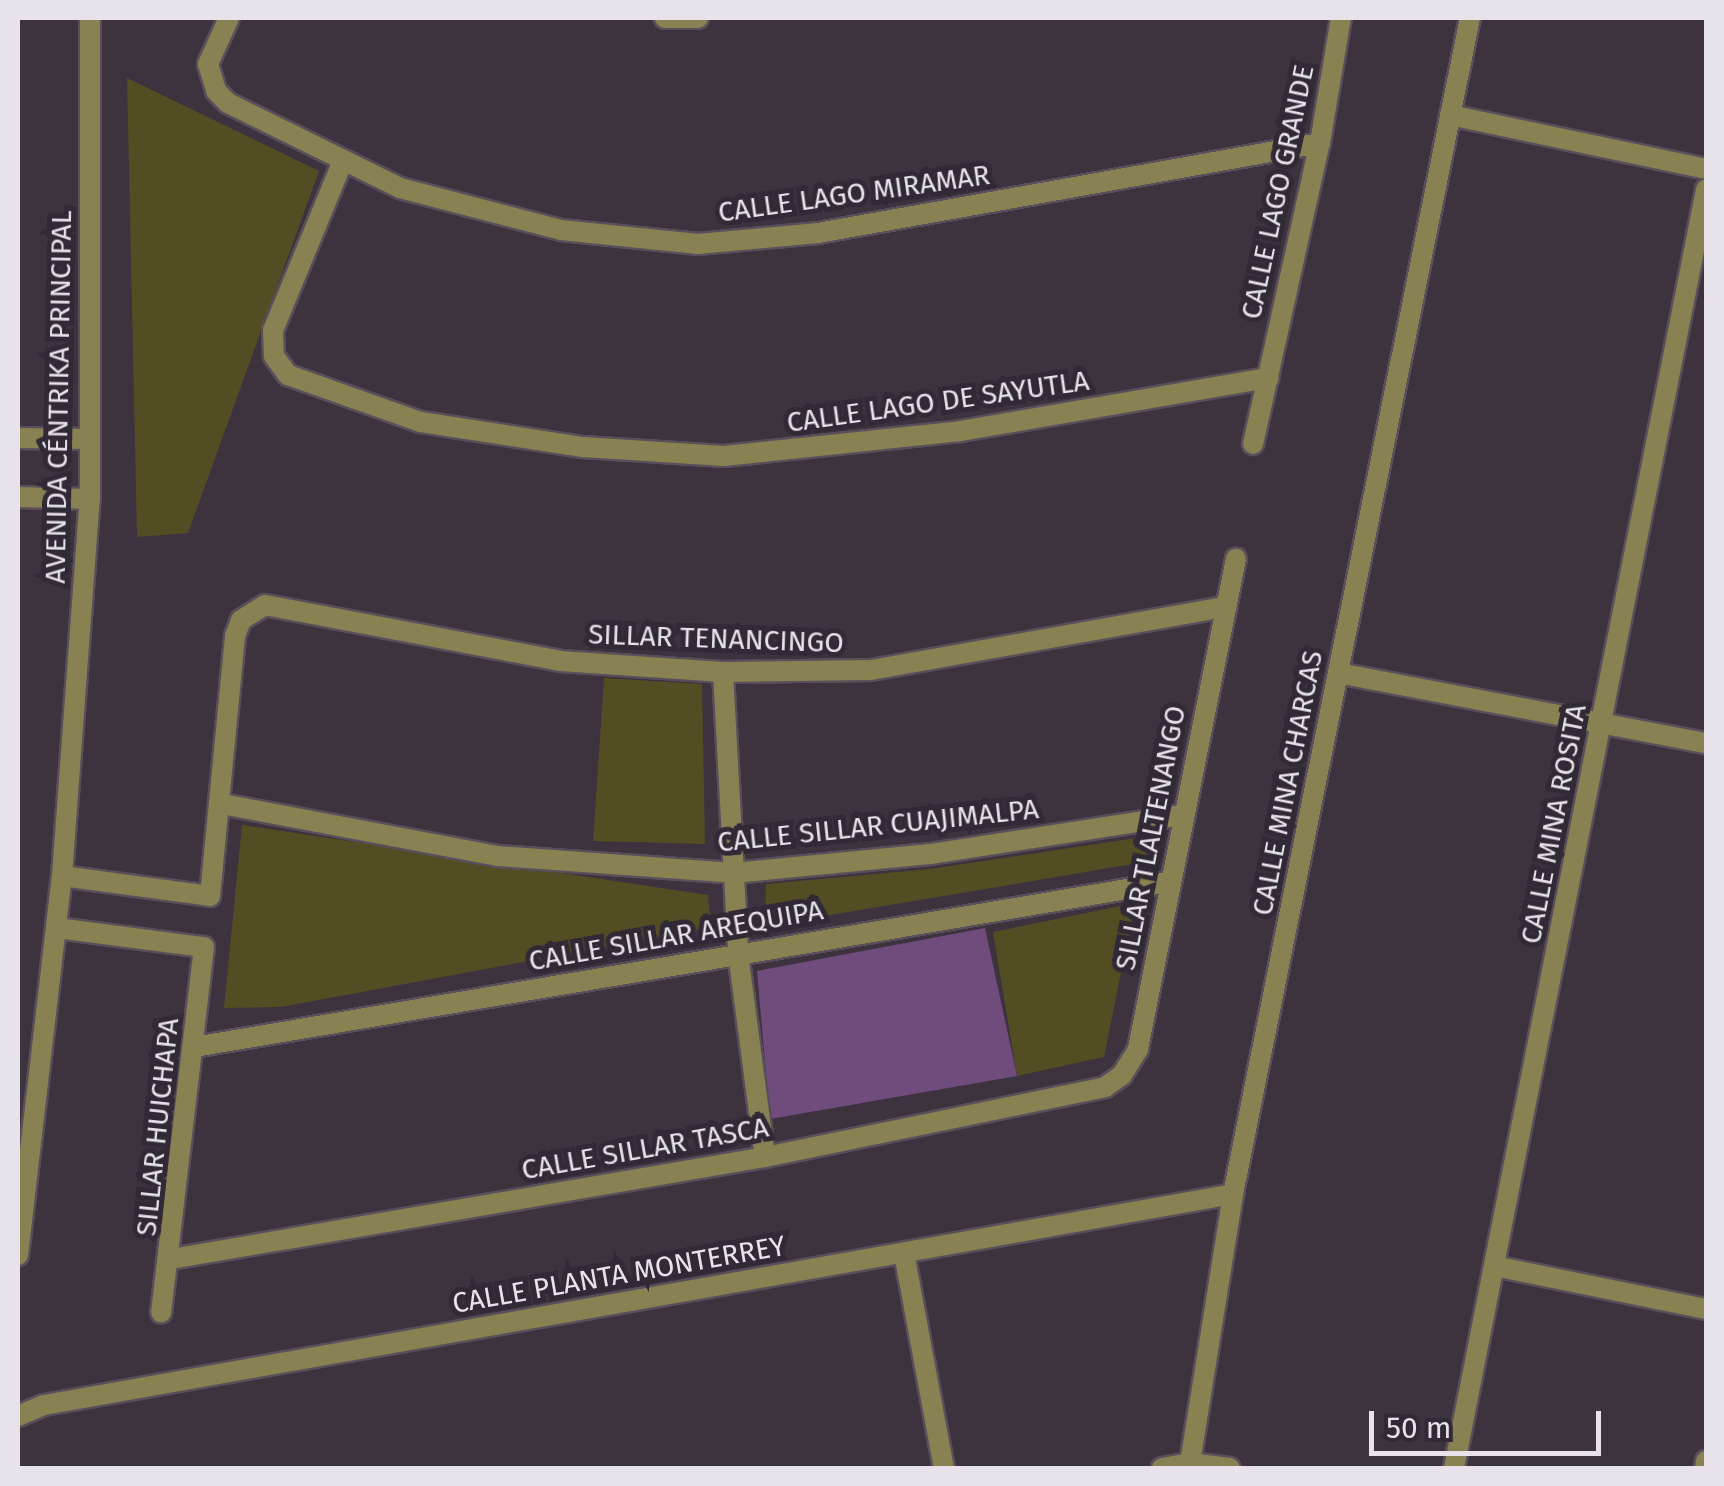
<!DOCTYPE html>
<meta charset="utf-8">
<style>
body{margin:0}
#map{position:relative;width:1724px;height:1486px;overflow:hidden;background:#3c333f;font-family:"Fira Sans",sans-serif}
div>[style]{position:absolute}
.green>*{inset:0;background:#534d24}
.building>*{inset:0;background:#704c7d}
.roads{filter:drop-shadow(2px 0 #584f5a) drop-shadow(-2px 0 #584f5a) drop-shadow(0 2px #584f5a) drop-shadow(0 -2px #584f5a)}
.street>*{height:20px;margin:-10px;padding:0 10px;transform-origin:10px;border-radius:10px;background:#888152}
span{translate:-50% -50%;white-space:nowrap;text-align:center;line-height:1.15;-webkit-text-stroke:10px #312935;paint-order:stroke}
.street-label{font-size:28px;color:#e8e3ea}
.frame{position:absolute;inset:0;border:20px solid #e8e3ea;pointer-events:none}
.scale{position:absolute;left:1369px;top:1411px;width:232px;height:45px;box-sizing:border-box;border:5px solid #e8e3ea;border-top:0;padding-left:12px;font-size:30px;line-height:35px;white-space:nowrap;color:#e8e3ea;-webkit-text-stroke:8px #312935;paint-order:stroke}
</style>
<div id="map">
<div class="green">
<i style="clip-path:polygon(127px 78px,319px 171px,188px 533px,137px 537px)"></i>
<i style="clip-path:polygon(604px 678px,702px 684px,705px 844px,593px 841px)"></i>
<i style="clip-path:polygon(242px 825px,708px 895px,711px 927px,281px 1007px,224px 1008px)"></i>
<i style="clip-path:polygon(1150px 836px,1145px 862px,765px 926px,766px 884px,930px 869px)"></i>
<i style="clip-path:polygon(1135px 903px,1104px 1057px,1017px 1076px,993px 932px)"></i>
</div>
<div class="building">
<i style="clip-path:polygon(985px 928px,1017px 1076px,770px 1119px,757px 971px)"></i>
</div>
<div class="roads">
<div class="street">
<i style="left:229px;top:18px;width:51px;rotate:114.5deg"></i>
<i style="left:208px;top:64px;width:28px;rotate:73deg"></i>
<i style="left:216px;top:91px;width:17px;rotate:45deg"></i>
<i style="left:228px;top:103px;width:192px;rotate:26.3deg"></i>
<i style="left:400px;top:188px;width:166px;rotate:14.6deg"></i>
<i style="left:561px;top:230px;width:138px;rotate:5.8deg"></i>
<i style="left:698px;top:244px;width:121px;rotate:-5.2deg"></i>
<i style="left:818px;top:233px;width:510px;rotate:-10.16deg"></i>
<i style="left:665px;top:18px;width:33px"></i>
<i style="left:1450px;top:115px;width:262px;rotate:11.9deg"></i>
<i style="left:342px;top:163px;width:181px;rotate:112.4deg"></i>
<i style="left:273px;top:330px;width:26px;rotate:88deg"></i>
<i style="left:274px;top:356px;width:24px;rotate:54deg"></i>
<i style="left:288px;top:375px;width:141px;rotate:19.5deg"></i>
<i style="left:421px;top:422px;width:164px;rotate:8.8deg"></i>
<i style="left:583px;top:447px;width:141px;rotate:3.7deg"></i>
<i style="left:724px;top:456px;width:238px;rotate:-6deg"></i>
<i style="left:961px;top:431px;width:312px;rotate:-9.8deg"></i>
<i style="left:18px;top:438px;width:72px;rotate:0.8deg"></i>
<i style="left:1253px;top:444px;width:308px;rotate:-77.5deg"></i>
<i style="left:1320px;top:143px;width:127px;rotate:-80.5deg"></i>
<i style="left:18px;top:497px;width:72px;rotate:1.6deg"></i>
<i style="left:723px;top:672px;width:281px;rotate:86.9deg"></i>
<i style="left:738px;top:953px;width:206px;rotate:82.5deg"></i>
<i style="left:1338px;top:673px;width:375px;rotate:10.8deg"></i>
<i style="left:222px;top:804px;width:281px;rotate:10.7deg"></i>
<i style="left:498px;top:856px;width:236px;rotate:4.1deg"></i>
<i style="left:733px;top:873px;width:198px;rotate:-5.5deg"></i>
<i style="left:930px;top:854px;width:256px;rotate:-8.8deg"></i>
<i style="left:62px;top:876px;width:149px;rotate:7.7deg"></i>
<i style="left:210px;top:896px;width:261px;rotate:-84.5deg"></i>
<i style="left:235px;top:636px;width:17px;rotate:-69deg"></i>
<i style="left:241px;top:620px;width:28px;rotate:-32deg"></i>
<i style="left:265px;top:605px;width:300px;rotate:10.7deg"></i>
<i style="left:560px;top:661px;width:163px;rotate:3.9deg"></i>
<i style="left:723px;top:672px;width:148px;rotate:-0.8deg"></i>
<i style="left:871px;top:670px;width:361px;rotate:-10.1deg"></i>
<i style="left:57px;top:928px;width:148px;rotate:7.4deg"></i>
<i style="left:204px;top:947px;width:368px;rotate:96.7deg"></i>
<i style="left:194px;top:1047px;width:988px;rotate:-9.61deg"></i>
<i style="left:904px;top:1253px;width:219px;rotate:79.5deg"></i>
<i style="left:18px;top:1255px;width:382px;rotate:-83.4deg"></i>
<i style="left:62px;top:876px;width:378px;rotate:-85.8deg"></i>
<i style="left:90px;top:499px;width:481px;rotate:-90deg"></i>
<i style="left:171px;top:1259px;width:603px;rotate:-9.74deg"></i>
<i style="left:765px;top:1157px;width:347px;rotate:-11.6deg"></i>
<i style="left:1105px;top:1087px;width:21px;rotate:-35deg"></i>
<i style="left:1122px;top:1075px;width:31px;rotate:-58deg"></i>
<i style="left:1138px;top:1049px;width:500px;rotate:-78.7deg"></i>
<i style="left:1494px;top:1266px;width:216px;rotate:11.5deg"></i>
<i style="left:18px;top:1416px;width:28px;rotate:-23deg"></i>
<i style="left:44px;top:1405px;width:1208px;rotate:-10.06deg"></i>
<i style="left:1190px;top:1463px;width:272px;rotate:-80.9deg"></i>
<i style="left:1233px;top:1194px;width:1200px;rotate:-78.61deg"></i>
<i style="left:1162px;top:1468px;width:28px;rotate:-10deg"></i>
<i style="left:1190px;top:1463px;width:40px;rotate:7.1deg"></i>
<i style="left:1454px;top:1468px;width:1303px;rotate:-78.85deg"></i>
<i style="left:1705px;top:1468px;width:7px;rotate:-82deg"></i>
</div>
</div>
<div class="street-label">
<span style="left:1278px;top:192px;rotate:-78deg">CALLE LAGO GRANDE</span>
<span style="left:854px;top:194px;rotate:-8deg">CALLE LAGO MIRAMAR</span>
<span style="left:59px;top:397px;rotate:-89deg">AVENIDA CÉNTRIKA PRINCIPAL</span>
<span style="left:938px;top:402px;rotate:-8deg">CALLE LAGO DE SAYUTLA</span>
<span style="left:716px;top:639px;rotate:2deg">SILLAR TENANCINGO</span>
<span style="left:1288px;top:783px;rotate:-79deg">CALLE MINA CHARCAS</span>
<span style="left:1554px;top:824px;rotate:-79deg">CALLE MINA ROSITA</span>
<span style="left:878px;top:826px;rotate:-6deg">CALLE SILLAR CUAJIMALPA</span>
<span style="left:1151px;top:838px;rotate:-79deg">SILLAR TLALTENANGO</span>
<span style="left:676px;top:936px;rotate:-10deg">CALLE SILLAR AREQUIPA</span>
<span style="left:158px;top:1127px;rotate:-84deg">SILLAR HUICHAPA</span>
<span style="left:645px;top:1149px;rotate:-10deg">CALLE SILLAR TASCA</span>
<span style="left:619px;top:1275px;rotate:-10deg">CALLE PLANTA MONTERREY</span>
</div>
<div class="frame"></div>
<div class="scale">50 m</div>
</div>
